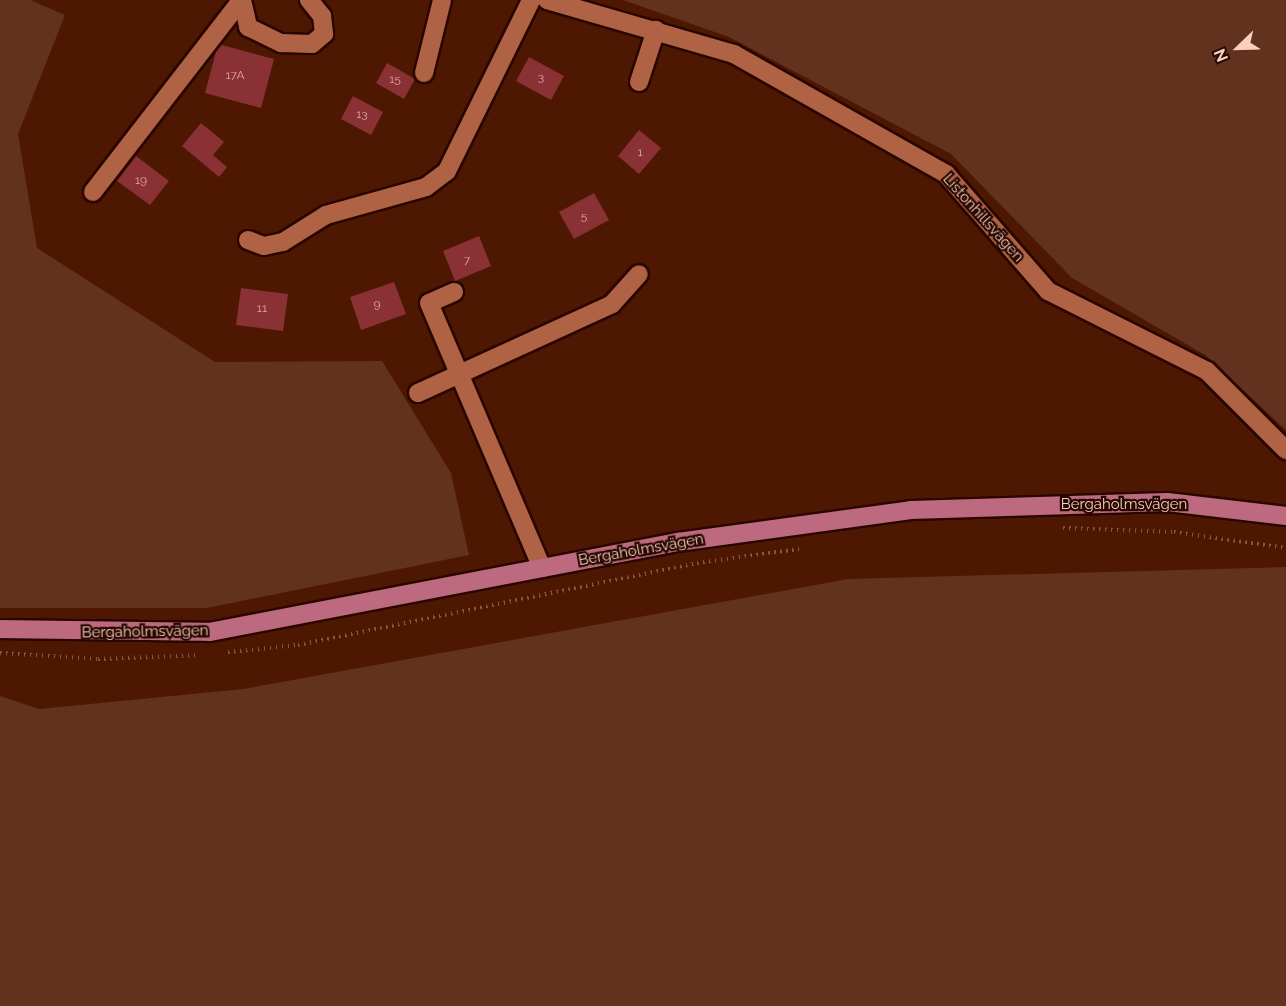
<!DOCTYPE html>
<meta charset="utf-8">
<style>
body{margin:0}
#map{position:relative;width:1286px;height:1006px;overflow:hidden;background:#4d1701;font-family:Raleway,sans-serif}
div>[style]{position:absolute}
.green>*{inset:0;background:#62321f}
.building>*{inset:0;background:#893134}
.path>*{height:4px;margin-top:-2px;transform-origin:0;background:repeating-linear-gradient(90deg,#875541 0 1.5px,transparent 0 6px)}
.roads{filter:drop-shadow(2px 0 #2a0600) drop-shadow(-2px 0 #2a0600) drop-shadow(0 2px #2a0600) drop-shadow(0 -2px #2a0600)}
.minor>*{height:18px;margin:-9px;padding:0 9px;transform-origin:9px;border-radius:9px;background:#af6244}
.major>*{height:18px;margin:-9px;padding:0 9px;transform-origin:9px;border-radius:9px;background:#bd6980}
span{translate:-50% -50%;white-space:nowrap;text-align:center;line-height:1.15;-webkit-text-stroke:4.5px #270901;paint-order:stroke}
.number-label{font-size:12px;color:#dea89c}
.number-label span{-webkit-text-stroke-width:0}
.street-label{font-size:15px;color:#facfbe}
.north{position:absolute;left:1208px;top:18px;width:60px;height:60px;-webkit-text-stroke:4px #270901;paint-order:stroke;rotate:247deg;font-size:16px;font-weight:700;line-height:24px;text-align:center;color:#facfbe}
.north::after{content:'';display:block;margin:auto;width:21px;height:27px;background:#facfbe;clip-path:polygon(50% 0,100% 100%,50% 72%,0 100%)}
</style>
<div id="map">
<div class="green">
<i style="clip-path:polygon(0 0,30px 0,65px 15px,18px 134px,37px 248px,215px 362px,382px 361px,451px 473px,469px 555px,207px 608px,0 608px)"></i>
<i style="clip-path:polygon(623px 0,1286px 0,1286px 430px,1205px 355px,1072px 278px,951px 154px,729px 37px)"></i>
<i style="clip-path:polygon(1286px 567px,1286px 1006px,0 1006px,0 696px,39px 709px,243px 689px,848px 579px)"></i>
</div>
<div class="building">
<i style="clip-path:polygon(218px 44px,274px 59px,261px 108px,205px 93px)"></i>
<i style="clip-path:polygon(529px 57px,564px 76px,551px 100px,516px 81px)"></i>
<i style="clip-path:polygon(387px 63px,415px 79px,404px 99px,376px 83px)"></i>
<i style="clip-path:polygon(353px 96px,383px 112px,371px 135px,341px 119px)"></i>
<i style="clip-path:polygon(201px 123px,224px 142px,213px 155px,227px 167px,219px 177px,182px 146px)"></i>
<i style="clip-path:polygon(639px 130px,661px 148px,639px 174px,618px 156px)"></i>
<i style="clip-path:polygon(136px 156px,169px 181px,150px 205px,117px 181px)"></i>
<i style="clip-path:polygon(594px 193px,609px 220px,574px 239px,559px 212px)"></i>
<i style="clip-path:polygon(479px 236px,491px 266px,455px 281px,443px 251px)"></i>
<i style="clip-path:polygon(394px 282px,406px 314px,361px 330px,350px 297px)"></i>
<i style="clip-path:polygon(241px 288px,288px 294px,283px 331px,236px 325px)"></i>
</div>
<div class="path">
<i style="left:1063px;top:528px;width:111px;rotate:2.1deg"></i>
<i style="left:1174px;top:532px;width:113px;rotate:8.1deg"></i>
<i style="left:228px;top:652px;width:70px;rotate:-5.7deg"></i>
<i style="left:298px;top:645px;width:407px;rotate:-11.6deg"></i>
<i style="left:697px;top:563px;width:103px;rotate:-7.8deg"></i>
<i style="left:0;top:653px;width:98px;rotate:3.5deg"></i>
<i style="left:98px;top:659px;width:102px;rotate:-2.2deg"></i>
</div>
<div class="roads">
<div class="minor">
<i style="left:242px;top:0;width:28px;rotate:77deg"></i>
<i style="left:248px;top:27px;width:37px;rotate:26deg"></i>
<i style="left:281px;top:43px;width:31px;rotate:2deg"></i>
<i style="left:312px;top:44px;width:16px;rotate:-40deg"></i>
<i style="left:324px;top:34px;width:18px;rotate:-96deg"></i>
<i style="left:322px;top:16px;width:21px;rotate:-129deg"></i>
<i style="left:547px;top:0;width:195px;rotate:16.1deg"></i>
<i style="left:734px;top:54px;width:244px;rotate:29.5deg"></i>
<i style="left:946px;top:174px;width:155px;rotate:48.9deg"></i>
<i style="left:1048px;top:291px;width:178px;rotate:26.7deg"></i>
<i style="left:1207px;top:371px;width:112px;rotate:45deg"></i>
<i style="left:424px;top:73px;width:75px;rotate:-76.1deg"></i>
<i style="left:639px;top:82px;width:55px;rotate:-71.9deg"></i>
<i style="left:93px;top:192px;width:240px;rotate:-52.3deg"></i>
<i style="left:248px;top:240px;width:17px;rotate:21deg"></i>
<i style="left:264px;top:246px;width:19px;rotate:-12deg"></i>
<i style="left:283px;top:242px;width:51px;rotate:-32.1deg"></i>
<i style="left:326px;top:215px;width:104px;rotate:-15.6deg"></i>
<i style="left:426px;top:187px;width:26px;rotate:-37deg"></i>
<i style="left:447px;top:171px;width:191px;rotate:-63.8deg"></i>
<i style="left:454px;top:292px;width:27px;rotate:156deg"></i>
<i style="left:429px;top:303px;width:288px;rotate:66.9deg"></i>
<i style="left:418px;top:393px;width:213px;rotate:-24.6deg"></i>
<i style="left:612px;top:304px;width:40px;rotate:-48deg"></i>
</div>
<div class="major">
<i style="left:0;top:629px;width:210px;rotate:0.8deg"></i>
<i style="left:210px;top:632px;width:477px;rotate:-10.9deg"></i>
<i style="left:678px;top:542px;width:235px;rotate:-7.8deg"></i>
<i style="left:911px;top:510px;width:256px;rotate:-1.8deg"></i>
<i style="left:1167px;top:502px;width:120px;rotate:6.7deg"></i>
</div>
</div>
<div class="number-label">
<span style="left:235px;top:76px">17A</span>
<span style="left:541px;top:78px">3</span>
<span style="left:395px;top:80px">15</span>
<span style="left:362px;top:115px">13</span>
<span style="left:640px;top:153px">1</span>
<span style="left:141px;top:181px">19</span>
<span style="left:584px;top:217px">5</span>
<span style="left:467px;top:261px">7</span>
<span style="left:377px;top:305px">9</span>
<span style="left:262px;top:309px">11</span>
</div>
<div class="street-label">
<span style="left:983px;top:218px;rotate:48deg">Listonhillsvägen</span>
<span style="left:1124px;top:505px">Bergaholmsvägen</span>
<span style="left:641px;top:550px;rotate:-10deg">Bergaholmsvägen</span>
<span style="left:145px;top:632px;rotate:-1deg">Bergaholmsvägen</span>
</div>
<div class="north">N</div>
</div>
